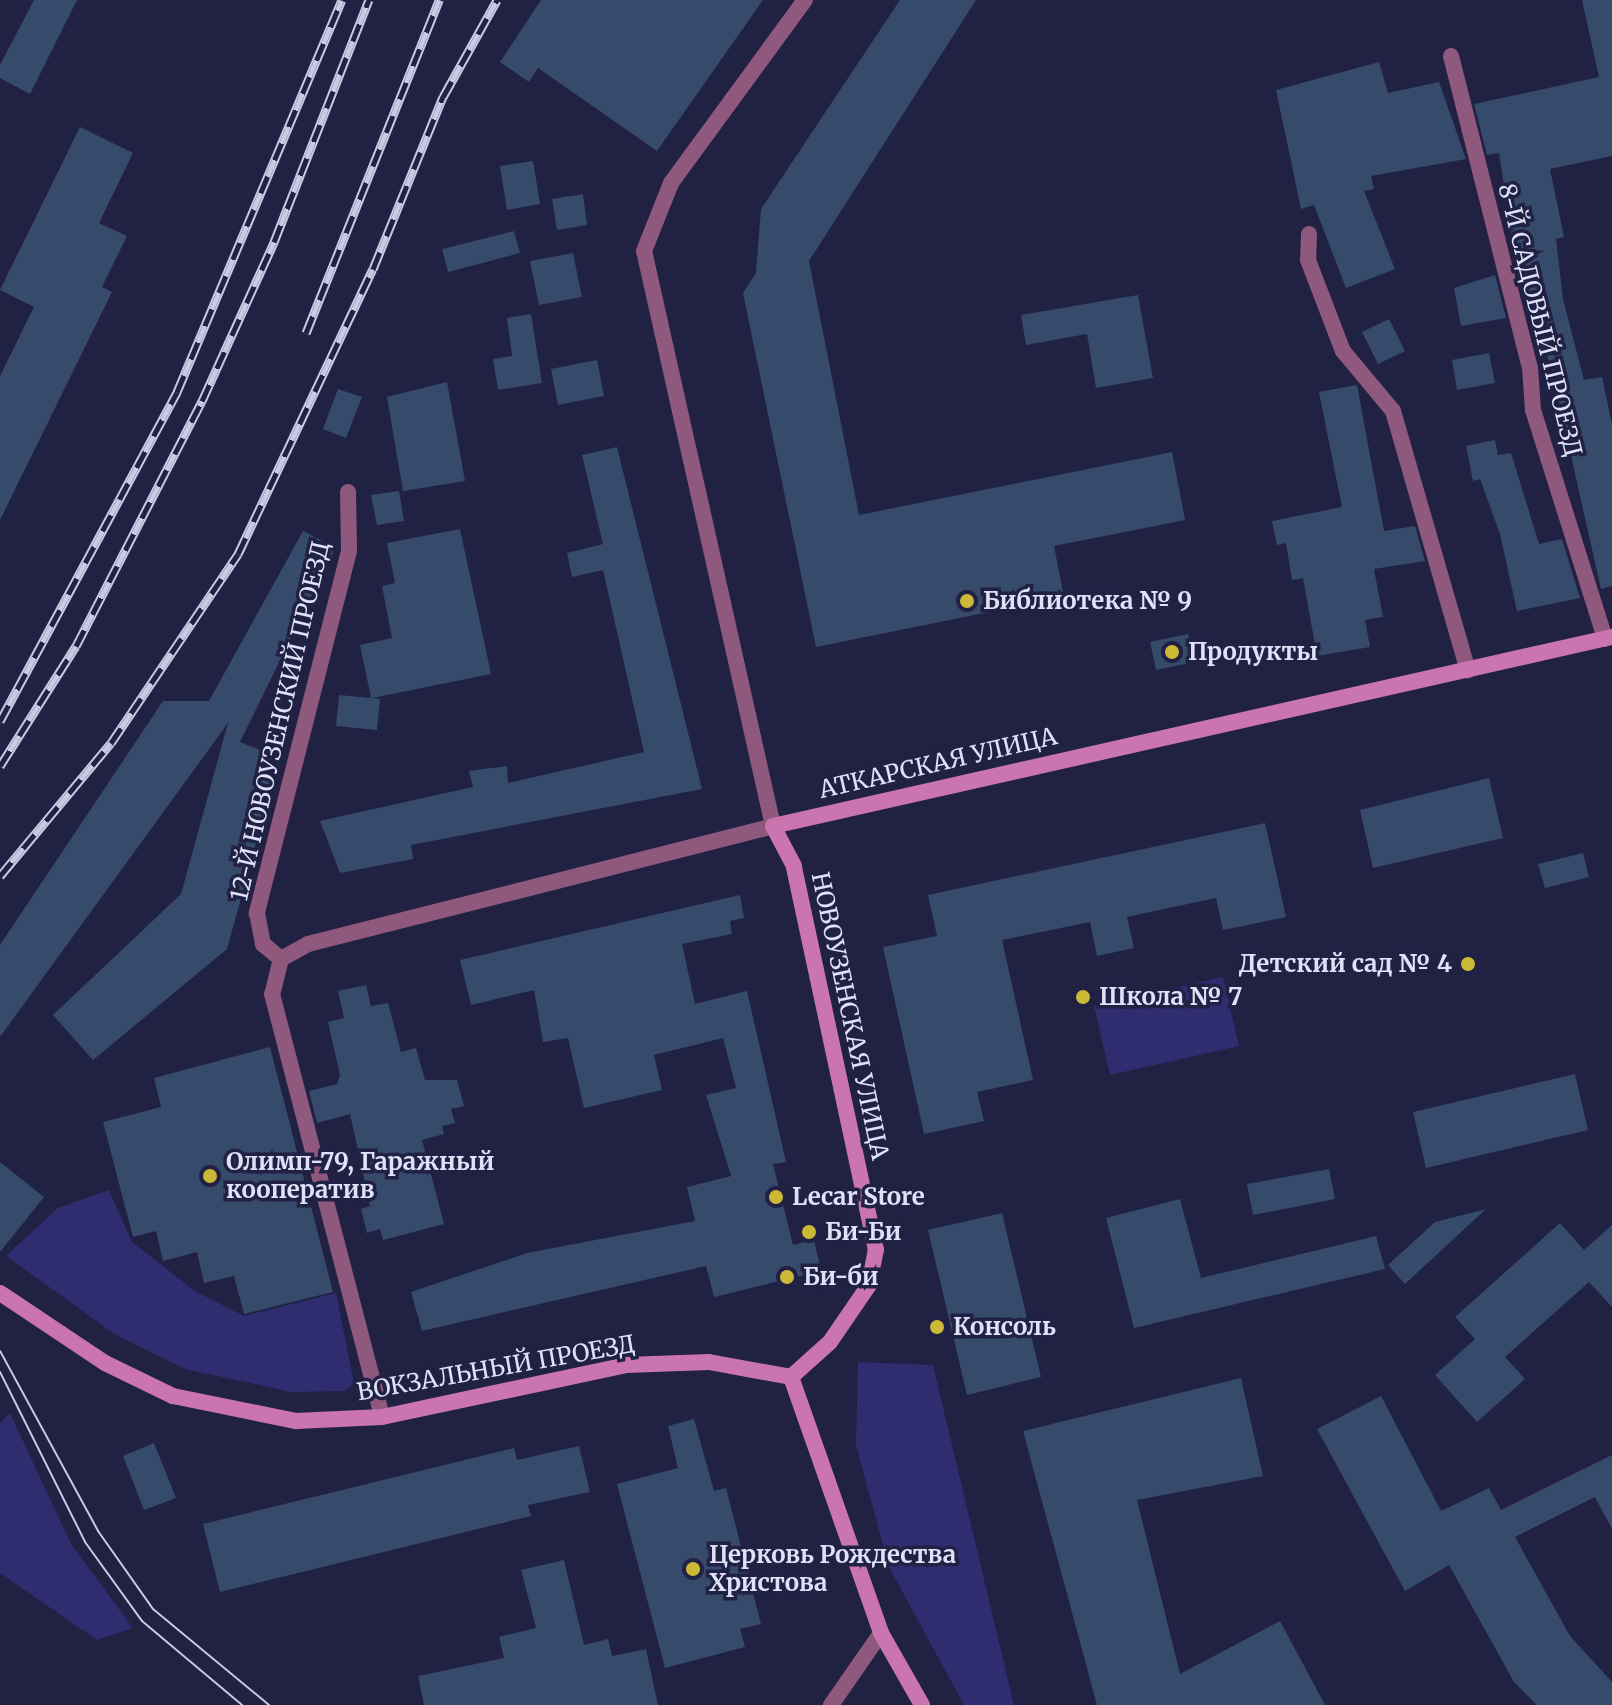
<!DOCTYPE html>
<meta charset="utf-8">
<style>
body{margin:0}
#map{position:relative;width:1612px;height:1705px;overflow:hidden;background:#202143;font-family:Merriweather,serif}
div>[style]{position:absolute}
.green>*{inset:0;background:#2f2c70}
.building>*{inset:0;background:#364a6c}
.minor>*{height:16px;margin:-8px;padding:0 8px;transform-origin:8px;border-radius:8px;background:#8f597d}
.secondary>*{height:16px;margin:-8px;padding:0 8px;transform-origin:8px;border-radius:8px;background:#cb75b0}
.tram>*{height:2px;margin:-1px;padding:0 1px;transform-origin:1px;border-radius:1px;background:#c7cae2}
.rail>*{height:9px;margin-top:-4.5px;transform-origin:0;background:repeating-linear-gradient(90deg,#202143 0 18px,#c7cae2 0 36px);box-sizing:border-box;border-block:2px solid #c7cae2}
.dots>*{width:22px;height:22px;translate:-50% -50%;box-sizing:border-box;border:4px solid #202143;border-radius:50%}
span{translate:-50% -50%;white-space:nowrap;text-align:center;line-height:1.15;-webkit-text-stroke:7px #202143;paint-order:stroke}
.street-label{font-size:24px;color:#dee1f8}
.poi-label{font-size:24px;color:#dee1f8;font-weight:700}
.left{translate:0 -50%;text-align:left}
.right{translate:-100% -50%;text-align:right}
</style>
<div id="map">
<div class="green">
<i style="clip-path:polygon(1223px 977px,1239px 1046px,1110px 1075px,1094px 1006px)"></i>
<i style="clip-path:polygon(109px 1190px,132px 1242px,195px 1291px,244px 1316px,336px 1293px,354px 1383px,345px 1391px,292px 1392px,185px 1369px,116px 1335px,6px 1256px,58px 1208px)"></i>
<i style="clip-path:polygon(858px 1362px,933px 1365px,1014px 1705px,964px 1705px,889px 1567px,856px 1445px)"></i>
<i style="clip-path:polygon(10px 1413px,71px 1544px,133px 1628px,97px 1640px,0 1573px,0 1423px)"></i>
</div>
<div class="building">
<i style="clip-path:polygon(34px 0,77px 0,30px 94px,0 78px,0 65px)"></i>
<i style="clip-path:polygon(541px 0,763px 0,657px 151px,538px 68px,529px 82px,500px 62px)"></i>
<i style="clip-path:polygon(900px 0,976px 0,809px 261px,859px 515px,1172px 452px,1185px 520px,1054px 546px,1064px 597px,816px 647px,743px 293px,756px 273px,761px 209px)"></i>
<i style="clip-path:polygon(1582px 0,1612px 0,1612px 156px,1550px 169px,1564px 237px,1556px 239px,1563px 299px,1584px 380px,1602px 377px,1612px 424px,1612px 586px,1601px 589px,1551px 367px,1517px 270px,1499px 153px,1487px 155px,1474px 104px,1599px 77px)"></i>
<i style="clip-path:polygon(1379px 62px,1388px 93px,1439px 82px,1466px 159px,1371px 176px,1374px 189px,1364px 191px,1395px 269px,1346px 288px,1314px 205px,1301px 209px,1276px 90px)"></i>
<i style="clip-path:polygon(80px 127px,133px 153px,99px 223px,127px 236px,102px 287px,112px 292px,0 520px,0 376px,34px 307px,0 290px)"></i>
<i style="clip-path:polygon(533px 161px,540px 204px,507px 210px,500px 166px)"></i>
<i style="clip-path:polygon(583px 194px,587px 225px,557px 230px,552px 199px)"></i>
<i style="clip-path:polygon(514px 231px,520px 253px,448px 272px,442px 249px)"></i>
<i style="clip-path:polygon(573px 253px,582px 297px,539px 305px,530px 261px)"></i>
<i style="clip-path:polygon(1495px 275px,1506px 318px,1461px 326px,1454px 288px)"></i>
<i style="clip-path:polygon(1138px 295px,1153px 378px,1096px 388px,1087px 334px,1026px 345px,1021px 315px)"></i>
<i style="clip-path:polygon(531px 314px,542px 383px,498px 390px,493px 359px,512px 356px,507px 318px)"></i>
<i style="clip-path:polygon(1389px 319px,1405px 351px,1378px 364px,1362px 332px)"></i>
<i style="clip-path:polygon(1489px 353px,1495px 383px,1457px 390px,1452px 360px)"></i>
<i style="clip-path:polygon(597px 360px,604px 396px,558px 405px,551px 369px)"></i>
<i style="clip-path:polygon(447px 382px,465px 481px,403px 491px,387px 397px)"></i>
<i style="clip-path:polygon(1357px 385px,1384px 531px,1415px 526px,1425px 561px,1374px 569px,1383px 617px,1365px 620px,1370px 647px,1317px 656px,1303px 578px,1292px 580px,1286px 543px,1277px 545px,1272px 521px,1342px 507px,1319px 392px)"></i>
<i style="clip-path:polygon(338px 389px,362px 397px,346px 438px,323px 429px)"></i>
<i style="clip-path:polygon(1495px 440px,1498px 455px,1511px 453px,1539px 544px,1562px 539px,1580px 598px,1517px 611px,1500px 534px,1480px 479px,1473px 481px,1466px 446px)"></i>
<i style="clip-path:polygon(617px 447px,702px 789px,411px 845px,413px 859px,340px 873px,320px 821px,473px 787px,469px 771px,507px 766px,508px 783px,644px 752px,603px 570px,572px 577px,567px 553px,603px 544px,582px 455px)"></i>
<i style="clip-path:polygon(399px 491px,404px 521px,377px 525px,371px 495px)"></i>
<i style="clip-path:polygon(460px 529px,491px 674px,372px 698px,380px 699px,377px 730px,336px 726px,339px 695px,371px 698px,360px 645px,392px 638px,382px 586px,395px 583px,387px 543px)"></i>
<i style="clip-path:polygon(303px 531px,335px 548px,240px 742px,280px 758px,227px 949px,93px 1060px,53px 1015px,181px 894px,228px 723px,0 1037px,0 945px,163px 701px,209px 701px)"></i>
<i style="clip-path:polygon(1188px 634px,1195px 662px,1156px 670px,1150px 642px)"></i>
<i style="clip-path:polygon(1489px 778px,1503px 838px,1373px 868px,1360px 810px)"></i>
<i style="clip-path:polygon(1265px 823px,1286px 917px,1223px 930px,1216px 898px,1127px 917px,1134px 948px,1097px 956px,1090px 922px,1002px 940px,1033px 1080px,977px 1092px,984px 1121px,924px 1134px,883px 947px,937px 936px,928px 895px)"></i>
<i style="clip-path:polygon(1583px 853px,1589px 877px,1545px 888px,1538px 864px)"></i>
<i style="clip-path:polygon(740px 895px,744px 918px,730px 921px,732px 934px,682px 944px,695px 1004px,747px 991px,786px 1162px,773px 1164px,793px 1245px,814px 1240px,821px 1271px,714px 1297px,706px 1266px,422px 1331px,411px 1292px,527px 1253px,695px 1221px,687px 1187px,731px 1176px,706px 1095px,736px 1088px,723px 1038px,654px 1055px,662px 1090px,584px 1108px,568px 1038px,543px 1042px,534px 990px,471px 1005px,460px 960px)"></i>
<i style="clip-path:polygon(366px 985px,371px 1006px,388px 1003px,401px 1052px,416px 1048px,425px 1080px,457px 1080px,464px 1106px,451px 1109px,455px 1123px,442px 1126px,444px 1134px,422px 1140px,444px 1224px,383px 1240px,380px 1229px,367px 1233px,361px 1209px,370px 1206px,350px 1114px,317px 1123px,309px 1091px,337px 1084px,340px 1075px,328px 1022px,344px 1018px,338px 991px)"></i>
<i style="clip-path:polygon(270px 1047px,333px 1292px,244px 1314px,234px 1276px,204px 1283px,197px 1252px,163px 1261px,156px 1231px,133px 1237px,103px 1122px,161px 1107px,154px 1078px)"></i>
<i style="clip-path:polygon(1575px 1074px,1588px 1130px,1426px 1168px,1413px 1112px)"></i>
<i style="clip-path:polygon(0 1162px,44px 1197px,0 1252px)"></i>
<i style="clip-path:polygon(1329px 1169px,1335px 1199px,1253px 1215px,1247px 1184px)"></i>
<i style="clip-path:polygon(1180px 1199px,1201px 1278px,1376px 1236px,1385px 1269px,1134px 1328px,1106px 1218px)"></i>
<i style="clip-path:polygon(1486px 1209px,1405px 1284px,1388px 1265px,1435px 1222px)"></i>
<i style="clip-path:polygon(1002px 1213px,1041px 1377px,967px 1395px,928px 1230px)"></i>
<i style="clip-path:polygon(1560px 1223px,1584px 1250px,1612px 1225px,1612px 1307px,1589px 1282px,1505px 1357px,1525px 1379px,1477px 1422px,1435px 1375px,1475px 1339px,1455px 1317px)"></i>
<i style="clip-path:polygon(1241px 1378px,1263px 1476px,1137px 1500px,1180px 1674px,1280px 1621px,1325px 1705px,1097px 1705px,1023px 1431px)"></i>
<i style="clip-path:polygon(1381px 1396px,1441px 1511px,1489px 1488px,1501px 1510px,1612px 1455px,1612px 1529px,1595px 1497px,1515px 1537px,1570px 1636px,1612px 1682px,1612px 1705px,1537px 1705px,1514px 1682px,1449px 1565px,1405px 1591px,1317px 1429px)"></i>
<i style="clip-path:polygon(694px 1419px,714px 1491px,726px 1488px,761px 1624px,740px 1629px,745px 1647px,665px 1668px,617px 1484px,678px 1468px,668px 1426px)"></i>
<i style="clip-path:polygon(154px 1443px,176px 1498px,144px 1510px,123px 1456px)"></i>
<i style="clip-path:polygon(579px 1446px,590px 1492px,528px 1505px,531px 1516px,220px 1592px,203px 1524px,514px 1448px,517px 1460px)"></i>
<i style="clip-path:polygon(564px 1560px,584px 1645px,608px 1639px,612px 1656px,646px 1649px,658px 1705px,424px 1705px,418px 1676px,504px 1658px,499px 1637px,536px 1628px,521px 1570px)"></i>
</div>
<div class="minor">
<i style="left:1451px;top:56px;width:322px;rotate:75.8deg"></i>
<i style="left:1530px;top:368px;width:42px;rotate:85.9deg"></i>
<i style="left:1533px;top:410px;width:240px;rotate:72.5deg"></i>
<i style="left:1309px;top:234px;width:26px;rotate:92deg"></i>
<i style="left:1308px;top:260px;width:97px;rotate:69deg"></i>
<i style="left:1343px;top:351px;width:78px;rotate:50.2deg"></i>
<i style="left:1393px;top:411px;width:270px;rotate:73.9deg"></i>
<i style="left:348px;top:492px;width:59px;rotate:89deg"></i>
<i style="left:349px;top:551px;width:374px;rotate:104.3deg"></i>
<i style="left:257px;top:913px;width:32px;rotate:79deg"></i>
<i style="left:263px;top:944px;width:23px;rotate:40deg"></i>
<i style="left:281px;top:959px;width:36px;rotate:104deg"></i>
<i style="left:272px;top:994px;width:437px;rotate:75.4deg"></i>
<i style="left:281px;top:959px;width:31px;rotate:-29deg"></i>
<i style="left:308px;top:944px;width:480px;rotate:-14.2deg"></i>
<i style="left:773px;top:826px;width:589px;rotate:-102.64deg"></i>
<i style="left:644px;top:251px;width:73px;rotate:-68.3deg"></i>
<i style="left:671px;top:183px;width:227px;rotate:-53.8deg"></i>
<i style="left:831px;top:1705px;width:88px;rotate:-55.2deg"></i>
</div>
<div class="secondary">
<i style="left:0;top:1293px;width:126px;rotate:33.7deg"></i>
<i style="left:105px;top:1363px;width:76px;rotate:25.9deg"></i>
<i style="left:173px;top:1396px;width:126px;rotate:11.5deg"></i>
<i style="left:296px;top:1421px;width:86px;rotate:-2.7deg"></i>
<i style="left:382px;top:1417px;width:249px;rotate:-12deg"></i>
<i style="left:626px;top:1365px;width:83px;rotate:-2.1deg"></i>
<i style="left:709px;top:1362px;width:83px;rotate:10.4deg"></i>
<i style="left:791px;top:1377px;width:52px;rotate:-41.9deg"></i>
<i style="left:830px;top:1342px;width:69px;rotate:-55.6deg"></i>
<i style="left:869px;top:1285px;width:36px;rotate:-79deg"></i>
<i style="left:876px;top:1250px;width:393px;rotate:-102.1deg"></i>
<i style="left:794px;top:866px;width:45px;rotate:-117.7deg"></i>
<i style="left:773px;top:826px;width:860px;rotate:-12.7deg"></i>
<i style="left:791px;top:1377px;width:271px;rotate:70.6deg"></i>
<i style="left:881px;top:1633px;width:83px;rotate:60.3deg"></i>
</div>
<div class="tram">
<i style="left:0;top:1351px;width:205px;rotate:61.4deg"></i>
<i style="left:98px;top:1531px;width:95px;rotate:54.8deg"></i>
<i style="left:153px;top:1609px;width:151px;rotate:39.6deg"></i>
<i style="left:0;top:1372px;width:190px;rotate:63.4deg"></i>
<i style="left:85px;top:1542px;width:97px;rotate:54.2deg"></i>
<i style="left:142px;top:1621px;width:131px;rotate:40deg"></i>
</div>
<div class="rail">
<i style="left:306px;top:333px;width:359px;rotate:-68.2deg"></i>
<i style="left:0;top:721px;width:374px;rotate:-61.7deg"></i>
<i style="left:177px;top:392px;width:425px;rotate:-67.2deg"></i>
<i style="left:0;top:766px;width:142px;rotate:-57.7deg"></i>
<i style="left:76px;top:646px;width:276px;rotate:-62.8deg"></i>
<i style="left:202px;top:401px;width:175px;rotate:-65.6deg"></i>
<i style="left:274px;top:242px;width:260px;rotate:-68.6deg"></i>
<i style="left:0;top:876px;width:173px;rotate:-50.2deg"></i>
<i style="left:111px;top:743px;width:228px;rotate:-56.1deg"></i>
<i style="left:238px;top:554px;width:315px;rotate:-64.7deg"></i>
<i style="left:373px;top:269px;width:186px;rotate:-67.9deg"></i>
<i style="left:443px;top:97px;width:111px;rotate:-60.9deg"></i>
</div>
<div class="dots">
<i style="left:967px;top:601px;background:#cdb938"></i>
<i style="left:1172px;top:652px;background:#cdb938"></i>
<i style="left:1468px;top:964px;background:#cdb938"></i>
<i style="left:1083px;top:997px;background:#cdb938"></i>
<i style="left:210px;top:1176px;background:#cdb938"></i>
<i style="left:776px;top:1197px;background:#cdb938"></i>
<i style="left:809px;top:1232px;background:#cdb938"></i>
<i style="left:787px;top:1277px;background:#cdb938"></i>
<i style="left:937px;top:1327px;background:#cdb938"></i>
<i style="left:693px;top:1569px;background:#cdb938"></i>
</div>
<div class="street-label">
<span style="left:1540px;top:320px;rotate:76deg">8-Й САДОВЫЙ ПРОЕЗД</span>
<span style="left:280px;top:721px;rotate:-77deg">12-Й НОВОУЗЕНСКИЙ ПРОЕЗД</span>
<span style="left:938px;top:763px;rotate:-13deg">АТКАРСКАЯ УЛИЦА</span>
<span style="left:850px;top:1016px;rotate:78deg">НОВОУЗЕНСКАЯ УЛИЦА</span>
<span style="left:496px;top:1368px;rotate:-10deg">ВОКЗАЛЬНЫЙ ПРОЕЗД</span>
</div>
<div class="poi-label">
<span class="left" style="left:983px;top:601px">Библиотека № 9</span>
<span class="left" style="left:1188px;top:652px">Продукты</span>
<span class="right" style="left:1452px;top:964px">Детский сад № 4</span>
<span class="left" style="left:1099px;top:997px">Школа № 7</span>
<span class="left" style="left:226px;top:1176px">Олимп-79, Гаражный<br>кооператив</span>
<span class="left" style="left:792px;top:1197px">Lecar Store</span>
<span class="left" style="left:825px;top:1232px">Би-Би</span>
<span class="left" style="left:803px;top:1277px">Би-би</span>
<span class="left" style="left:953px;top:1327px">Консоль</span>
<span class="left" style="left:709px;top:1569px">Церковь Рождества<br>Христова</span>
</div>
</div>
